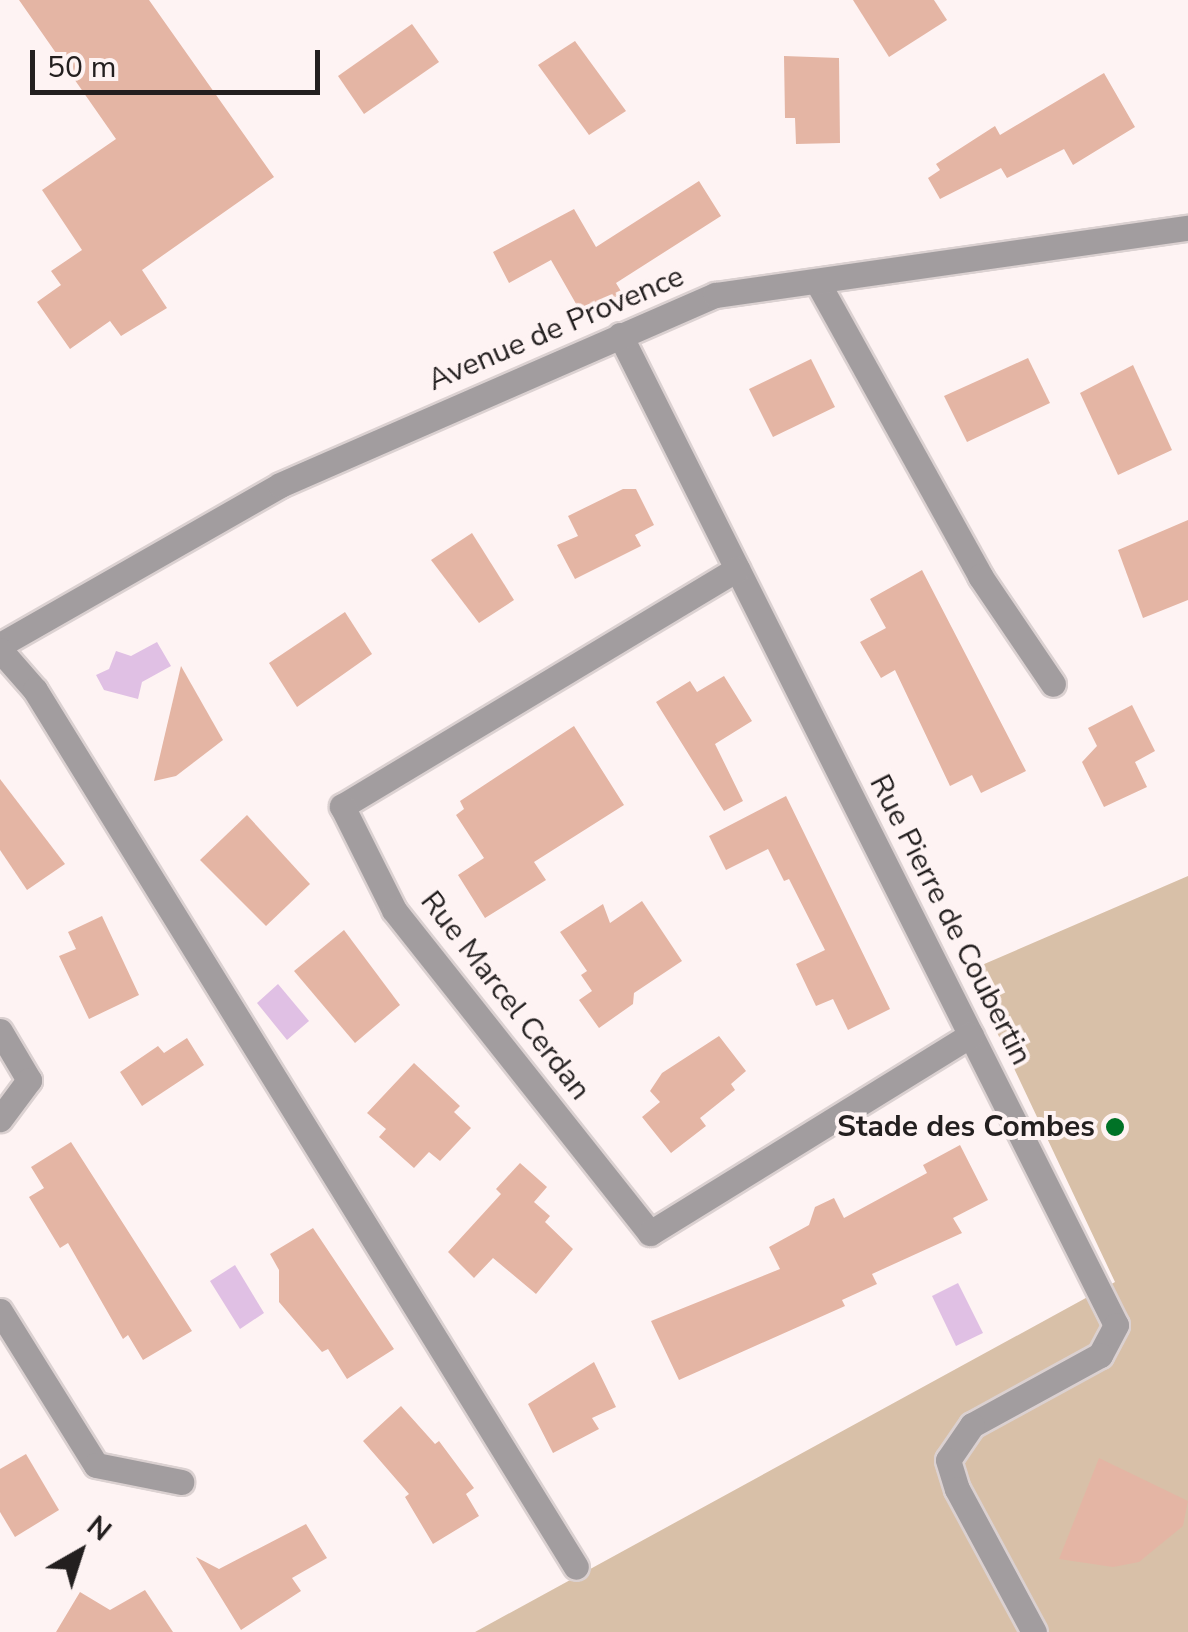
<!DOCTYPE html>
<style>
body{margin:0}
#map{position:relative;width:1188px;height:1632px;overflow:hidden;background:#fef3f3;font-family:"Nunito Sans",sans-serif}
div>[style]{position:absolute}
.green>*{inset:0;background:#d8c0a8}
.water>*{inset:0;background:#e0c0e4}
.building>*{inset:0;background:#e4b5a4}
.roads{filter:drop-shadow(2px 0 #dbd1d1) drop-shadow(-2px 0 #dbd1d1) drop-shadow(0 2px #dbd1d1) drop-shadow(0 -2px #dbd1d1)}
.minor>*{height:25px;margin:-12.5px;padding:0 12.5px;transform-origin:12.5px;border-radius:12.5px;background:#a29d9f}
.dots>*{width:28px;height:28px;translate:-50% -50%;box-sizing:border-box;border:5px solid #fef3f3;border-radius:50%}
span{translate:-50% -50%;white-space:nowrap;text-align:center;line-height:1.15;-webkit-text-stroke:8px #fef3f3;paint-order:stroke}
.street-label{font-size:30px;color:#231f1f}
.poi-label{font-size:30px;color:#231f1f;font-weight:700}
.right{translate:-100% -50%;text-align:right}
.north{position:absolute;left:30px;top:1502px;width:100px;height:100px;-webkit-text-stroke:8px #fef3f3;paint-order:stroke;rotate:39deg;font-size:28px;font-weight:700;line-height:40px;text-align:center;color:#231f1f}
.north::after{content:'';display:block;margin:auto;width:35px;height:45px;background:#231f1f;clip-path:polygon(50% 0,100% 100%,50% 72%,0 100%)}
.scale{position:absolute;left:30px;top:50px;width:290px;height:45px;box-sizing:border-box;border:5px solid #231f1f;border-top:0;padding-left:12px;font-size:30px;line-height:35px;white-space:nowrap;color:#231f1f;-webkit-text-stroke:8px #fef3f3;paint-order:stroke}
</style>
<div id="map">
<div class="green">
<i style="clip-path:polygon(1188px 876px,1188px 1632px,475px 1632px,1115px 1282px,968px 971px)"></i>
</div>
<div class="water">
<i style="clip-path:polygon(157px 642px,171px 666px,142px 682px,138px 699px,104px 690px,96px 675px,109px 669px,116px 651px,131px 656px)"></i>
<i style="clip-path:polygon(278px 984px,309px 1021px,287px 1040px,257px 1003px)"></i>
<i style="clip-path:polygon(235px 1265px,264px 1313px,240px 1329px,210px 1281px)"></i>
<i style="clip-path:polygon(958px 1283px,983px 1333px,956px 1346px,932px 1296px)"></i>
</div>
<div class="building">
<i style="clip-path:polygon(19px 0,149px 0,274px 177px,142px 270px,167px 308px,121px 336px,110px 321px,70px 349px,37px 302px,61px 285px,51px 271px,82px 250px,42px 190px,116px 139px)"></i>
<i style="clip-path:polygon(853px 0,934px 0,947px 20px,889px 57px)"></i>
<i style="clip-path:polygon(412px 24px,439px 62px,364px 114px,338px 76px)"></i>
<i style="clip-path:polygon(575px 41px,626px 111px,589px 135px,538px 65px)"></i>
<i style="clip-path:polygon(784px 56px,839px 58px,840px 143px,796px 144px,795px 118px,785px 118px)"></i>
<i style="clip-path:polygon(1104px 73px,1135px 127px,1073px 165px,1064px 149px,1007px 178px,1001px 168px,940px 199px,928px 178px,940px 170px,936px 164px,995px 126px,1000px 135px)"></i>
<i style="clip-path:polygon(699px 181px,721px 216px,616px 283px,622px 293px,583px 316px,551px 260px,509px 283px,493px 252px,574px 209px,596px 247px)"></i>
<i style="clip-path:polygon(1028px 358px,1050px 403px,967px 442px,944px 396px)"></i>
<i style="clip-path:polygon(811px 359px,835px 407px,773px 437px,749px 389px)"></i>
<i style="clip-path:polygon(1133px 365px,1172px 450px,1118px 475px,1080px 393px)"></i>
<i style="clip-path:polygon(623px 489px,636px 489px,654px 525px,635px 535px,641px 546px,575px 579px,557px 545px,578px 536px,568px 516px)"></i>
<i style="clip-path:polygon(1188px 520px,1188px 600px,1143px 618px,1118px 550px)"></i>
<i style="clip-path:polygon(472px 533px,514px 600px,479px 623px,431px 560px)"></i>
<i style="clip-path:polygon(922px 570px,1026px 771px,981px 793px,972px 775px,950px 786px,895px 670px,881px 678px,860px 642px,886px 628px,870px 599px)"></i>
<i style="clip-path:polygon(345px 612px,372px 654px,297px 707px,269px 663px)"></i>
<i style="clip-path:polygon(181px 666px,223px 740px,176px 776px,154px 781px)"></i>
<i style="clip-path:polygon(724px 676px,752px 721px,715px 744px,743px 801px,724px 811px,656px 702px,690px 681px,697px 692px)"></i>
<i style="clip-path:polygon(1132px 705px,1155px 751px,1135px 762px,1147px 787px,1104px 807px,1082px 762px,1097px 746px,1088px 728px)"></i>
<i style="clip-path:polygon(574px 726px,624px 805px,534px 862px,546px 880px,485px 918px,458px 875px,484px 858px,456px 815px,464px 809px,460px 801px)"></i>
<i style="clip-path:polygon(0 779px,65px 864px,27px 890px,0 850px)"></i>
<i style="clip-path:polygon(786px 796px,890px 1009px,848px 1030px,833px 999px,816px 1006px,796px 964px,825px 950px,789px 879px,784px 881px,768px 849px,726px 870px,709px 836px)"></i>
<i style="clip-path:polygon(247px 815px,310px 884px,266px 926px,200px 860px)"></i>
<i style="clip-path:polygon(642px 901px,682px 961px,634px 993px,633px 1004px,599px 1028px,579px 1000px,592px 991px,581px 975px,587px 971px,560px 932px,603px 904px,610px 923px)"></i>
<i style="clip-path:polygon(102px 916px,139px 995px,89px 1019px,59px 956px,76px 949px,68px 932px)"></i>
<i style="clip-path:polygon(344px 930px,400px 1005px,355px 1043px,294px 971px)"></i>
<i style="clip-path:polygon(719px 1036px,746px 1071px,731px 1084px,735px 1090px,700px 1118px,706px 1126px,671px 1153px,642px 1117px,660px 1102px,650px 1091px,662px 1073px)"></i>
<i style="clip-path:polygon(187px 1038px,204px 1065px,142px 1106px,120px 1072px,158px 1046px,164px 1053px)"></i>
<i style="clip-path:polygon(414px 1063px,460px 1106px,454px 1112px,471px 1128px,440px 1161px,429px 1152px,414px 1168px,379px 1137px,386px 1129px,367px 1113px)"></i>
<i style="clip-path:polygon(71px 1142px,192px 1331px,143px 1360px,128px 1335px,123px 1339px,68px 1243px,60px 1248px,29px 1197px,44px 1188px,31px 1167px)"></i>
<i style="clip-path:polygon(960px 1145px,988px 1200px,953px 1218px,962px 1233px,872px 1274px,877px 1284px,842px 1300px,845px 1306px,679px 1380px,651px 1321px,780px 1269px,769px 1247px,809px 1225px,815px 1207px,834px 1198px,844px 1218px,927px 1173px,923px 1165px)"></i>
<i style="clip-path:polygon(520px 1163px,547px 1187px,534px 1202px,550px 1216px,545px 1222px,573px 1249px,536px 1294px,493px 1258px,474px 1278px,448px 1252px,501px 1194px,496px 1189px)"></i>
<i style="clip-path:polygon(313px 1228px,394px 1349px,347px 1379px,328px 1349px,322px 1352px,279px 1302px,279px 1270px,270px 1254px)"></i>
<i style="clip-path:polygon(594px 1362px,616px 1407px,592px 1418px,599px 1429px,553px 1453px,528px 1404px)"></i>
<i style="clip-path:polygon(401px 1406px,435px 1444px,439px 1441px,474px 1488px,466px 1494px,479px 1516px,433px 1544px,405px 1497px,409px 1494px,363px 1441px)"></i>
<i style="clip-path:polygon(26px 1454px,59px 1510px,15px 1537px,0 1512px,0 1469px)"></i>
<i style="clip-path:polygon(1099px 1458px,1188px 1501px,1183px 1526px,1139px 1562px,1113px 1567px,1059px 1559px)"></i>
<i style="clip-path:polygon(306px 1524px,327px 1558px,292px 1578px,301px 1591px,241px 1630px,196px 1557px,219px 1569px)"></i>
<i style="clip-path:polygon(145px 1590px,173px 1632px,56px 1632px,80px 1592px,110px 1610px)"></i>
</div>
<div class="roads">
<div class="minor">
<i style="left:819px;top:285px;width:333px;rotate:61deg"></i>
<i style="left:980px;top:576px;width:130px;rotate:55.9deg"></i>
<i style="left:620px;top:335px;width:1107px;rotate:63.39deg"></i>
<i style="left:1116px;top:1325px;width:34px;rotate:118deg"></i>
<i style="left:1100px;top:1355px;width:146px;rotate:151.3deg"></i>
<i style="left:972px;top:1425px;width:42px;rotate:124.4deg"></i>
<i style="left:948px;top:1460px;width:30px;rotate:73deg"></i>
<i style="left:957px;top:1489px;width:162px;rotate:61.7deg"></i>
<i style="left:737px;top:569px;width:461px;rotate:149deg"></i>
<i style="left:342px;top:806px;width:116px;rotate:63.4deg"></i>
<i style="left:394px;top:910px;width:412px;rotate:51.6deg"></i>
<i style="left:650px;top:1233px;width:377px;rotate:-31.7deg"></i>
<i style="left:0;top:645px;width:322px;rotate:-29.7deg"></i>
<i style="left:280px;top:485px;width:475px;rotate:-23.6deg"></i>
<i style="left:715px;top:295px;width:478px;rotate:-8.1deg"></i>
<i style="left:0;top:650px;width:53px;rotate:48.8deg"></i>
<i style="left:35px;top:690px;width:1030px;rotate:58.33deg"></i>
<i style="left:0;top:1031px;width:57px;rotate:59.4deg"></i>
<i style="left:29px;top:1080px;width:49px;rotate:126.6deg"></i>
<i style="left:0;top:1311px;width:181px;rotate:58.1deg"></i>
<i style="left:96px;top:1465px;width:87px;rotate:11.3deg"></i>
</div>
</div>
<div class="dots">
<i style="left:1115px;top:1127px;background:#007226"></i>
</div>
<div class="street-label">
<span style="left:556px;top:329px;rotate:-23deg">Avenue de Provence</span>
<span style="left:950px;top:920px;rotate:63deg">Rue Pierre de Coubertin</span>
<span style="left:505px;top:996px;rotate:52deg">Rue Marcel Cerdan</span>
</div>
<div class="poi-label">
<span class="right" style="left:1095px;top:1127px">Stade des Combes</span>
</div>
<div class="north">N</div>
<div class="scale">50 m</div>
</div>
